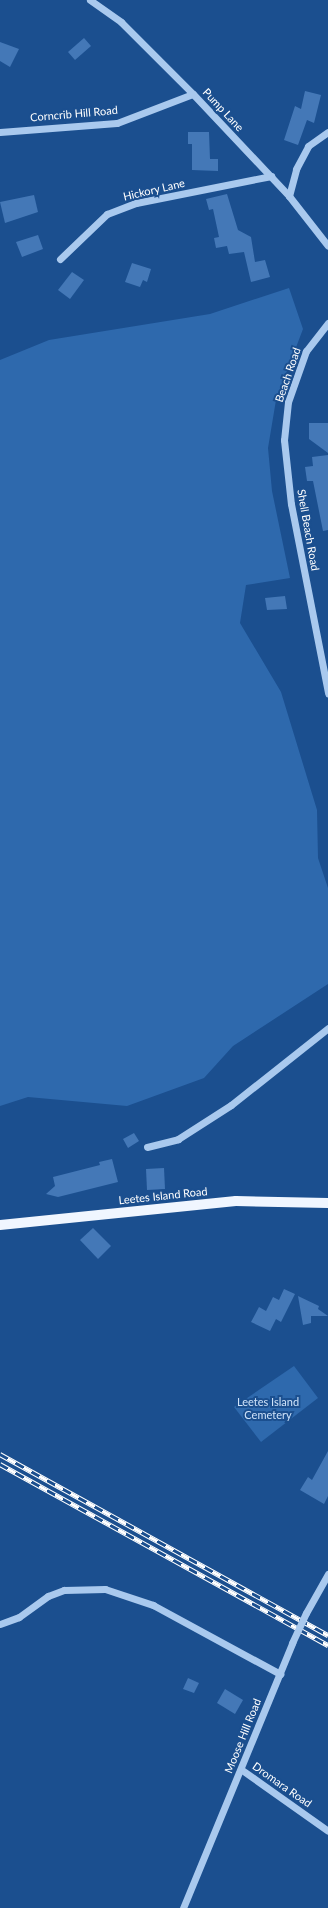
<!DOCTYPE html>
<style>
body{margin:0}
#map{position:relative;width:328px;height:1908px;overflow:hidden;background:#1b4f8f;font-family:Lato,sans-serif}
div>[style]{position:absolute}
.green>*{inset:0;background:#2e69ad}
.building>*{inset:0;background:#4478b7}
.minor>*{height:7px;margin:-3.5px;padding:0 3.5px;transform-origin:3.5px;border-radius:3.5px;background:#a9c9ee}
.major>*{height:10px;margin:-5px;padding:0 5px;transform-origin:5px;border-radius:5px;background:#f0f6ff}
.rail>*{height:4.5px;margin-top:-2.25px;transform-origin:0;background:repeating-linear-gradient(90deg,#1b4f8f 0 9px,#fff 0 18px);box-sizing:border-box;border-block:1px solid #fff}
.minor-bridge>*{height:7px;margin:-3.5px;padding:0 3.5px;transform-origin:3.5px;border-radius:3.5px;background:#a9c9ee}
span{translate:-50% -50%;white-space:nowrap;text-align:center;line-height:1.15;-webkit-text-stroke:4px #1b4f8f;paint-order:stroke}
.street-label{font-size:11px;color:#fff}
.park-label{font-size:11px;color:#cfe3fa}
</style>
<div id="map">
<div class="green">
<i style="clip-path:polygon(289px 288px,303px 329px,276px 400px,268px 448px,272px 491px,290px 578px,246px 585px,240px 623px,281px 692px,317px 810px,318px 858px,328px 888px,328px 984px,233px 1046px,204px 1078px,127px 1106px,28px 1097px,0 1106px,0 360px,49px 340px,210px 314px)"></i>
<i style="clip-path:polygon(294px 1366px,318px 1398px,261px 1442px,234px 1407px)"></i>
</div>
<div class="building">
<i style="clip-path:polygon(84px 38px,91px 46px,75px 60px,68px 52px)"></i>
<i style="clip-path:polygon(0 42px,19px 49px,10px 67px,0 61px)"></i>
<i style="clip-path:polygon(305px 91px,321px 95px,314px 123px,307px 120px,298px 145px,284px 140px,295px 106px,301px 109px)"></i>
<i style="clip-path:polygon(188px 132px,209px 132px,210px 159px,218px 159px,218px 171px,192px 170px,192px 144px,188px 144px)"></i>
<i style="clip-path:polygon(227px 194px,238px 230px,251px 237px,255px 262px,265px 260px,270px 277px,251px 282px,244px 252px,229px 254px,227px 246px,216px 248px,214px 238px,219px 237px,213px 209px,209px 210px,206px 199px)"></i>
<i style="clip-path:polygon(34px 195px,38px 212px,5px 223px,0 202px)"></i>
<i style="clip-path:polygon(38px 235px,43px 249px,22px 257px,16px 242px)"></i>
<i style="clip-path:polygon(132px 263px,151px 269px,147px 282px,143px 280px,140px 287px,125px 282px)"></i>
<i style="clip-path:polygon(72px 272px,84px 280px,70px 299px,58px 290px)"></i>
<i style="clip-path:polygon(309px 423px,328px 423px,328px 453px,309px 439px)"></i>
<i style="clip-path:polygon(328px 455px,328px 530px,323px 531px,313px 481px,307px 481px,305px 467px,313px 466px,312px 457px)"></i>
<i style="clip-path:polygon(285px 596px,287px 609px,267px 610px,265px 598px)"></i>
<i style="clip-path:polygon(134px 1133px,139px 1141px,128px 1148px,123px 1139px)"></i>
<i style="clip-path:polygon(112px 1159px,118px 1182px,58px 1197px,46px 1194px,55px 1186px,53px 1177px,100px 1165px,99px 1162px)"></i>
<i style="clip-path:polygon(164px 1168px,165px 1189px,147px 1190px,146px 1169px)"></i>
<i style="clip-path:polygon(93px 1228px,111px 1246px,98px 1259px,80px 1240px)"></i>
<i style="clip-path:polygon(284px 1289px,295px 1294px,281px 1322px,276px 1319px,270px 1331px,251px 1322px,259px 1307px,266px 1311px,273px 1297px,279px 1300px)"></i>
<i style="clip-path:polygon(298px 1296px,319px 1306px,318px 1309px,328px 1316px,311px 1316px,311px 1323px,303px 1325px)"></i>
<i style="clip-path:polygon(328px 1451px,328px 1496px,324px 1504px,300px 1490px,308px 1477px,312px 1480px)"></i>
<i style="clip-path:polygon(188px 1678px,199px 1683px,194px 1693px,183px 1689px)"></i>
<i style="clip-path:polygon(225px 1689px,243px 1700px,235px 1714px,217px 1703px)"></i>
</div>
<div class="minor">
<i style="left:90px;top:0;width:38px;rotate:35deg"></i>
<i style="left:121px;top:22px;width:102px;rotate:45deg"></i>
<i style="left:193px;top:94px;width:140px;rotate:46.7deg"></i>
<i style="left:289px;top:196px;width:63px;rotate:52deg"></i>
<i style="left:0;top:132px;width:117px;rotate:-4.4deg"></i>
<i style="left:117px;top:123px;width:81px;rotate:-20.9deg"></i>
<i style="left:289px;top:196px;width:28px;rotate:-75deg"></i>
<i style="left:296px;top:169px;width:26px;rotate:-62deg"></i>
<i style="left:308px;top:146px;width:24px;rotate:-35deg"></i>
<i style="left:60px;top:259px;width:65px;rotate:-43.8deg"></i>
<i style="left:107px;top:214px;width:31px;rotate:-21deg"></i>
<i style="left:136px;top:203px;width:138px;rotate:-11.3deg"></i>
<i style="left:328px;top:323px;width:36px;rotate:128deg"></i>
<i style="left:306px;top:351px;width:54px;rotate:109.4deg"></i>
<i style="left:288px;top:402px;width:38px;rotate:96deg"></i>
<i style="left:284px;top:440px;width:64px;rotate:83.8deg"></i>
<i style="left:291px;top:504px;width:193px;rotate:78.9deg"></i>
<i style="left:147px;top:1147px;width:32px;rotate:-14deg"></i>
<i style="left:178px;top:1139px;width:63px;rotate:-32.7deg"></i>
<i style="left:231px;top:1105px;width:124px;rotate:-38.4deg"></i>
<i style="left:306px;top:1613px;width:45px;rotate:-60.6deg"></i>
<i style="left:0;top:1624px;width:20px;rotate:-20deg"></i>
<i style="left:19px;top:1617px;width:36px;rotate:-36deg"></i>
<i style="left:48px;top:1596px;width:17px;rotate:-21deg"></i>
<i style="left:64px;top:1590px;width:41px;rotate:-1.4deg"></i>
<i style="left:105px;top:1589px;width:51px;rotate:18.4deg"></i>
<i style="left:153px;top:1605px;width:145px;rotate:28.5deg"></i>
<i style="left:242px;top:1770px;width:105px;rotate:35.3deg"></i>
<i style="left:183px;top:1908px;width:287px;rotate:-67.6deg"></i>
</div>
<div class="major">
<i style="left:0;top:1225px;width:237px;rotate:-5.8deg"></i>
<i style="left:236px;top:1201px;width:92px;rotate:1.2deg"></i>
</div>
<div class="rail">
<i style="left:0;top:1454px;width:375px;rotate:28.9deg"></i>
<i style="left:0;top:1464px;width:375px;rotate:28.9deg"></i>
</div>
<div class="minor-bridge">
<i style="left:292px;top:1643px;width:33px;rotate:-65deg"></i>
</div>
<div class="street-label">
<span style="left:223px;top:110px;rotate:47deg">Pump Lane</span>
<span style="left:74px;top:114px;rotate:-5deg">Corncrib Hill Road</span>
<span style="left:154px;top:190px;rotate:-13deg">Hickory Lane</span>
<span style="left:288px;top:375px;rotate:-71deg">Beach Road</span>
<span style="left:308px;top:530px;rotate:80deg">Shell Beach Road</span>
<span style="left:163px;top:1196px;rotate:-6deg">Leetes Island Road</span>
<span style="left:243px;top:1736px;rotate:-68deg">Moose Hill Road</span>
<span style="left:282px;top:1785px;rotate:35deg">Dromara Road</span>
</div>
<div class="park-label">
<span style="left:268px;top:1409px">Leetes Island<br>Cemetery</span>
</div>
</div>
